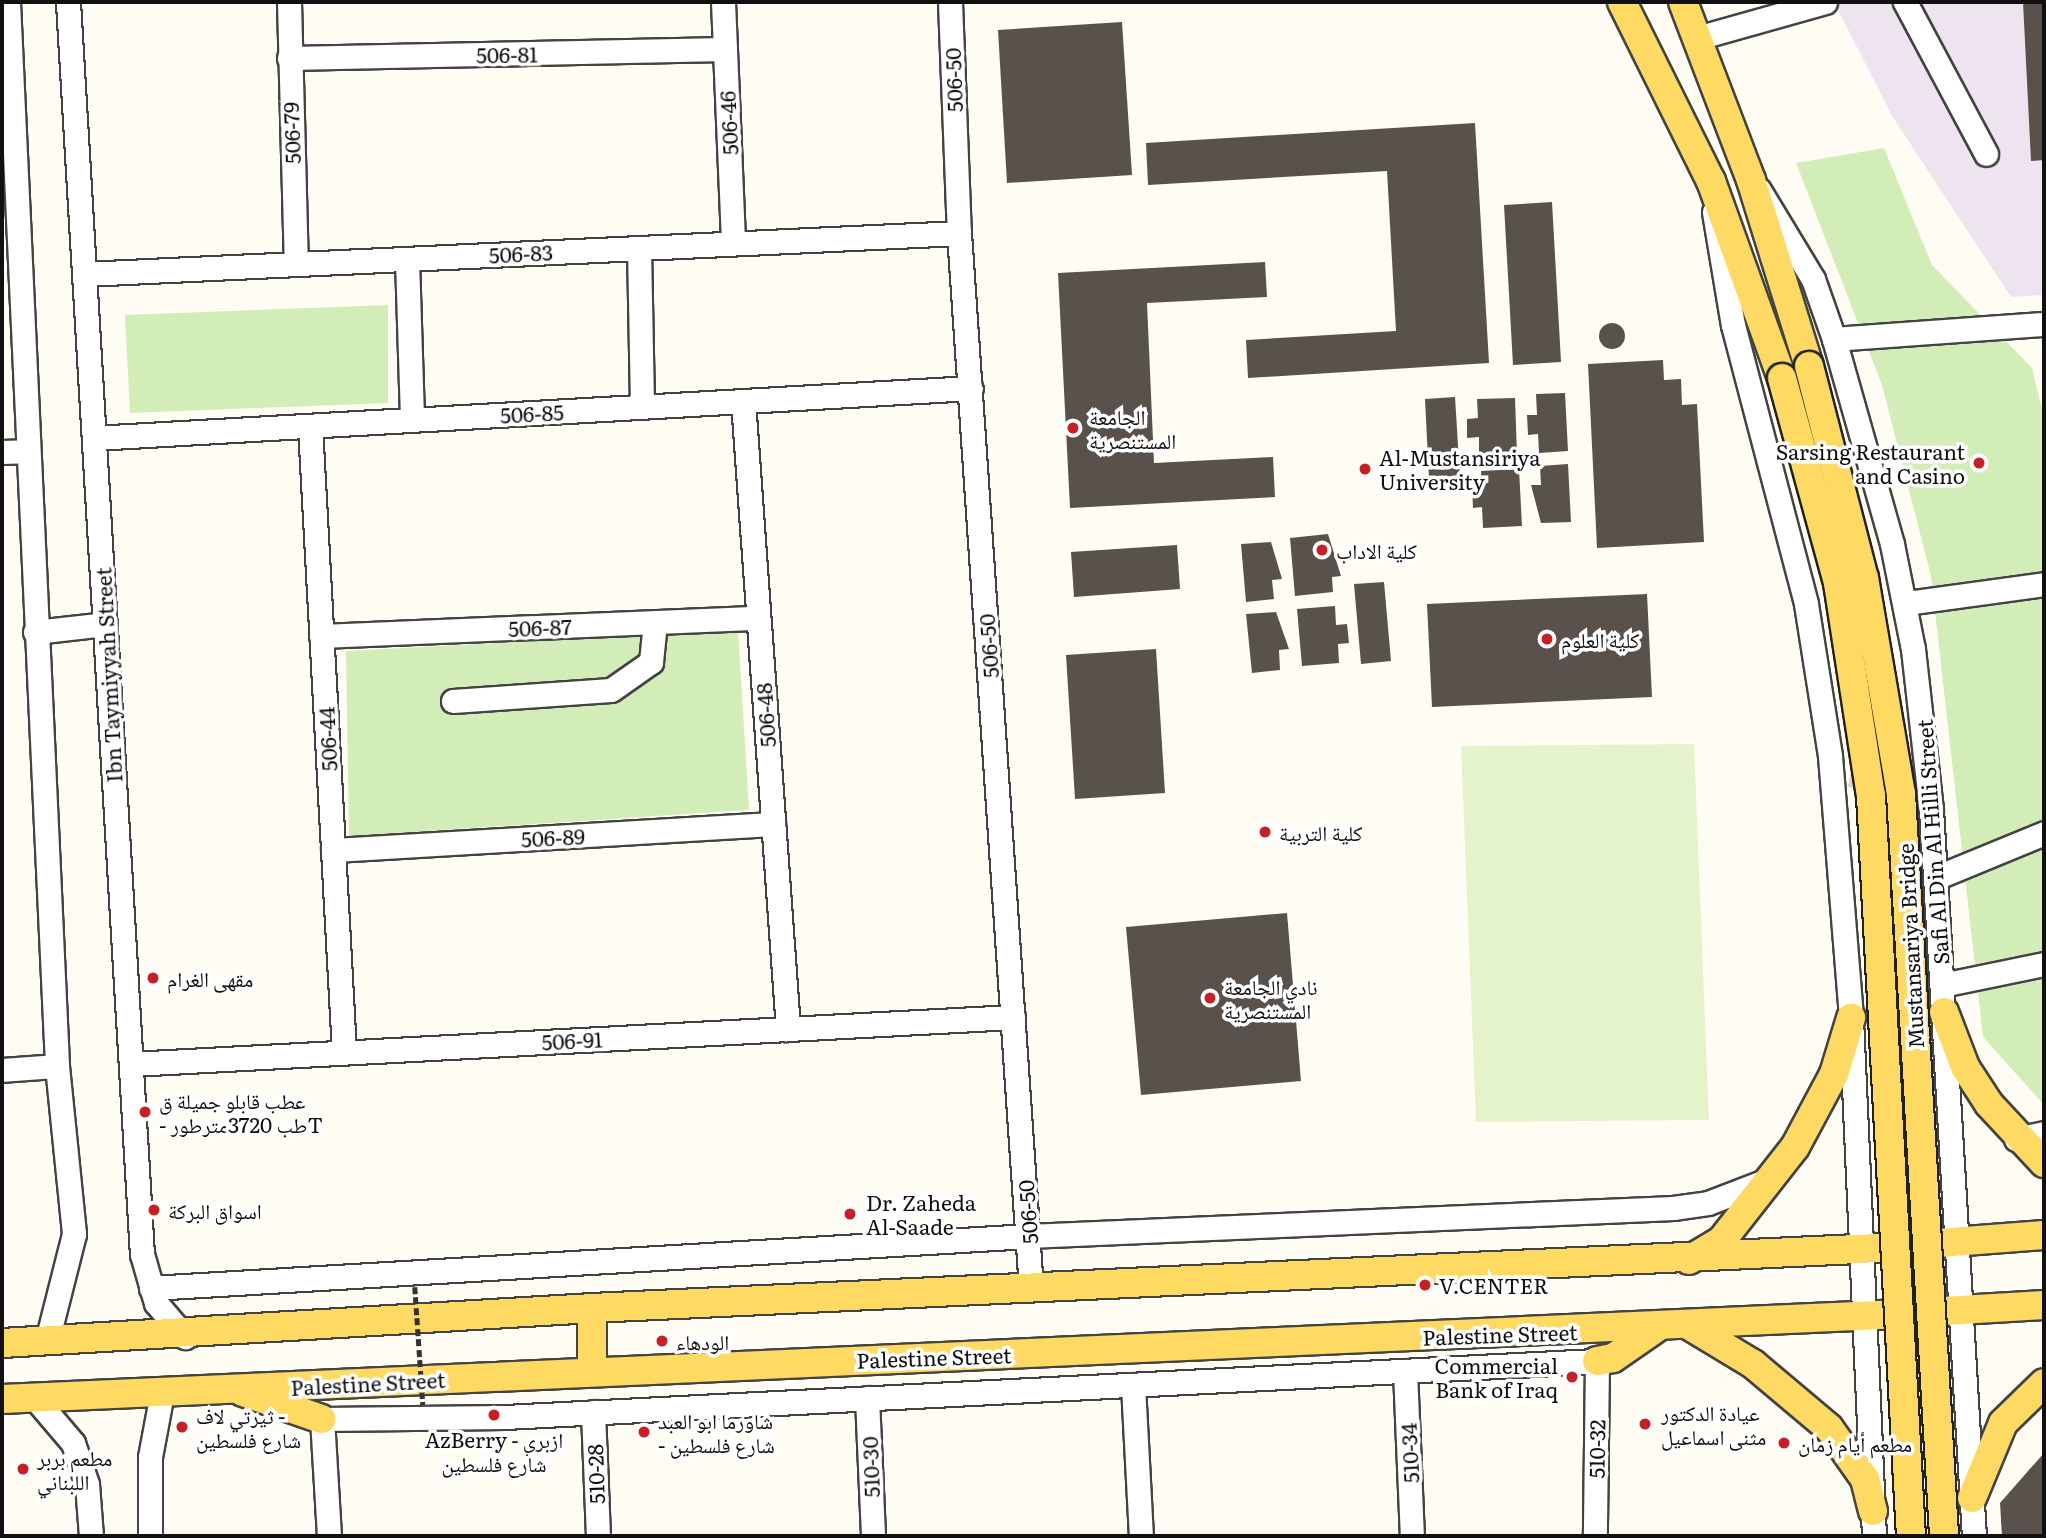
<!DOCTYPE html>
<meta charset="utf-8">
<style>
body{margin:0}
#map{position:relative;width:2046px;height:1538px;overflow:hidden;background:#fffdf3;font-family:Literata,"Noto Naskh Arabic",serif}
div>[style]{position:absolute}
.industrial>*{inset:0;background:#eee4ef}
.green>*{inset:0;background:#d3edb9}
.pitch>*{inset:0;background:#e5f3cb}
.building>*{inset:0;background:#59514b}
.round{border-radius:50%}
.minor-tunnel>*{height:23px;margin-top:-11.5px;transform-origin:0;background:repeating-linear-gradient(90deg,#dbd9d1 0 23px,transparent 0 34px)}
.roads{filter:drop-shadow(2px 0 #434343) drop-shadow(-2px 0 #434343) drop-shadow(0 2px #434343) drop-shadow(0 -2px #434343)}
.minor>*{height:23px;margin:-11.5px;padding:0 11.5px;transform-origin:11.5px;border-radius:11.5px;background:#fff}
.major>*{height:28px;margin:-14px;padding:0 14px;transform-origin:14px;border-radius:14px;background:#ffda63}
.path-bridge>*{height:4.5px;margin-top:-2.25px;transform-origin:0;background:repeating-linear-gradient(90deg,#323232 0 7px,transparent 0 10.5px)}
.bridges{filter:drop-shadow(2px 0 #212121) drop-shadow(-2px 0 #212121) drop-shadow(0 2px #212121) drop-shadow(0 -2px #212121)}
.major-bridge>*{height:28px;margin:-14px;padding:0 14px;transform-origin:14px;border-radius:14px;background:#ffda63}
.dots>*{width:19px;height:19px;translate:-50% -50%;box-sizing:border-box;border:4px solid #fff;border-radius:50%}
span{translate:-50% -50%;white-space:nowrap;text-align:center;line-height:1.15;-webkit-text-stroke:7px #fff;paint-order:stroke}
.street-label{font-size:21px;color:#101010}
.poi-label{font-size:21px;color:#101010}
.left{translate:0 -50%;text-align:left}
.right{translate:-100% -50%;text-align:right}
.frame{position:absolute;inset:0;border:4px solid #101010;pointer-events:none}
</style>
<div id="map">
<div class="industrial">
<i style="clip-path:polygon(1834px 2px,2044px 2px,2044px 295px,2011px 297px,1892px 116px)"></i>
</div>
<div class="green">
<i style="clip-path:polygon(1884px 148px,1932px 265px,2032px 368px,2044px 418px,2044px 1105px,1983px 1037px,1931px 576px,1882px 385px,1796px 163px)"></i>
<i style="clip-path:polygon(388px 305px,388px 403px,130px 413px,125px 315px)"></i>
<i style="clip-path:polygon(738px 630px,749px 810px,349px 836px,346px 651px)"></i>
</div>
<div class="pitch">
<i style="clip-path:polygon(1694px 744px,1709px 1120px,1476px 1122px,1461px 746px)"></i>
</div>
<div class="building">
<i style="clip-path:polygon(2023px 2px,2044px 2px,2044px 160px,2031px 161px)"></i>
<i style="clip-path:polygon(1122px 22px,1132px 175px,1007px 183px,998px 30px)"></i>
<i style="clip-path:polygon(1475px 123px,1489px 363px,1248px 378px,1246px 340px,1396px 331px,1387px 171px,1148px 185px,1146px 143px)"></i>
<i style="clip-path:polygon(1552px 202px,1561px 362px,1513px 365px,1504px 205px)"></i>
<i style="clip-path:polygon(1265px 262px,1267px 297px,1147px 303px,1154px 463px,1273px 457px,1275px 497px,1070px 508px,1058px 273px)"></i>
<i class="round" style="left:1599px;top:323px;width:26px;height:26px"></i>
<i style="clip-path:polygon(1663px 360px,1664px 380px,1681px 379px,1682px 405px,1697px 404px,1704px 542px,1597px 548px,1588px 364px)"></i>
<i style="clip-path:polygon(1565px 393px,1568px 451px,1539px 453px,1538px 434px,1528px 435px,1527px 415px,1537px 415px,1536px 394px)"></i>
<i style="clip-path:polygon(1455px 397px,1460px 478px,1429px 479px,1425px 399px)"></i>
<i style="clip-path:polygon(1515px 398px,1517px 455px,1479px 457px,1479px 437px,1467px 438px,1467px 419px,1478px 418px,1477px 399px)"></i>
<i style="clip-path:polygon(1568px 464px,1571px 522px,1541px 523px,1531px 485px,1541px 485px,1540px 466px)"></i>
<i style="clip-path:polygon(1519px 469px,1522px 526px,1483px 528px,1482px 507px,1473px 508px,1472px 487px,1482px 486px,1481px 471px)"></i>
<i style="clip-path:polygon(1328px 534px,1341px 576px,1332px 577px,1333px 592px,1295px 596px,1290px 538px)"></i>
<i style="clip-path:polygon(1271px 542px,1282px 579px,1272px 580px,1274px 599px,1246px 602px,1241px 544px)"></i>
<i style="clip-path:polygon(1177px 545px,1180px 589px,1074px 597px,1071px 552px)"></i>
<i style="clip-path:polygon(1384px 582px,1391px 661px,1361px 664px,1354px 584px)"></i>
<i style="clip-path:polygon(1647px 594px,1652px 697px,1432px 707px,1427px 604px)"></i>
<i style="clip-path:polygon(1335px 606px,1336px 625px,1347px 624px,1349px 643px,1338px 644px,1339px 663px,1302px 666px,1297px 609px)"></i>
<i style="clip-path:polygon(1276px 612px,1289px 649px,1279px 650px,1280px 670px,1252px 673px,1246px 614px)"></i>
<i style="clip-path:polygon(1156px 649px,1165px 793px,1075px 799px,1066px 655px)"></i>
<i style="clip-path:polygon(1287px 913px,1301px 1081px,1141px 1095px,1126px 927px)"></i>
<i style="clip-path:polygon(2044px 1453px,2044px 1536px,2002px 1536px,2000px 1503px)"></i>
</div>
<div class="minor-tunnel">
<i style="left:1850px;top:775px;width:32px;rotate:11deg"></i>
<i style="left:1881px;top:781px;width:30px;rotate:-23deg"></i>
</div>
<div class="roads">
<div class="minor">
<i style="left:8px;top:2px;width:1065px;rotate:87.36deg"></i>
<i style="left:57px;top:1066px;width:169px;rotate:84.2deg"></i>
<i style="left:74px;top:1234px;width:110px;rotate:104.2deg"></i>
<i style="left:68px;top:2px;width:1254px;rotate:86.62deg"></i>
<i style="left:142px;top:1254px;width:51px;rotate:74.1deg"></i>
<i style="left:156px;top:1303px;width:45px;rotate:49.5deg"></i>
<i style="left:289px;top:2px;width:262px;rotate:88.5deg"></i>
<i style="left:723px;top:2px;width:241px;rotate:87.6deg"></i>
<i style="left:950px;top:2px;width:231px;rotate:87.8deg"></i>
<i style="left:959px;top:233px;width:1059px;rotate:86.1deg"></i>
<i style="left:1905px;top:2px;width:172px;rotate:61.9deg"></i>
<i style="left:1697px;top:38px;width:133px;rotate:-15.7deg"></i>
<i style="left:289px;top:58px;width:436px;rotate:-1.2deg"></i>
<i style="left:1759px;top:190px;width:104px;rotate:58.8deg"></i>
<i style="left:1813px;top:279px;width:64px;rotate:70.7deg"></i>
<i style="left:1834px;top:339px;width:213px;rotate:74.2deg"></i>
<i style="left:1892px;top:544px;width:107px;rotate:78.7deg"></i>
<i style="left:1913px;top:649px;width:161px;rotate:83.6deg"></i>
<i style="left:1931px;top:809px;width:728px;rotate:86.62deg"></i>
<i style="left:1714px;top:212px;width:115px;rotate:80.5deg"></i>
<i style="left:1733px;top:325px;width:288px;rotate:75.3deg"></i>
<i style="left:1806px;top:604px;width:154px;rotate:81deg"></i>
<i style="left:1830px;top:756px;width:263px;rotate:85.4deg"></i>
<i style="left:1851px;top:1018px;width:519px;rotate:87.46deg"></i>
<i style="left:639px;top:248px;width:159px;rotate:88.9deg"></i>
<i style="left:407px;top:259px;width:161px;rotate:88.2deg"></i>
<i style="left:84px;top:274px;width:876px;rotate:-2.68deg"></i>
<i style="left:1834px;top:339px;width:211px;rotate:-4.1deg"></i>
<i style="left:743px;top:401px;width:630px;rotate:85.9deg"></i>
<i style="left:310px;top:426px;width:627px;rotate:86.89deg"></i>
<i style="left:94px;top:438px;width:878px;rotate:-3.26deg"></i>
<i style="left:2px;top:452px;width:24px;rotate:-2deg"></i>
<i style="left:1906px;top:603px;width:139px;rotate:-7.8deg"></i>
<i style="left:35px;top:632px;width:70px;rotate:-6.5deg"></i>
<i style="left:321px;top:636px;width:437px;rotate:-2.4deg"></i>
<i style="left:453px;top:701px;width:158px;rotate:-4deg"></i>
<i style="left:611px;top:690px;width:49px;rotate:-35deg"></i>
<i style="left:651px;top:662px;width:40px;rotate:-84.3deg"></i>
<i style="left:333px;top:850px;width:441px;rotate:-3.4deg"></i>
<i style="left:1935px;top:878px;width:118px;rotate:-22.4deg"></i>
<i style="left:1942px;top:985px;width:104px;rotate:-11.6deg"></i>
<i style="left:131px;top:1064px;width:883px;rotate:-3.05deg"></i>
<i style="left:2px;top:1070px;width:55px;rotate:-4.2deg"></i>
<i style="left:2016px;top:1139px;width:29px;rotate:-12deg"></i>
<i style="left:151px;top:1288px;width:879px;rotate:-3.39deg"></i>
<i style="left:1028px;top:1236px;width:646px;rotate:-2.49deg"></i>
<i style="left:1673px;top:1208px;width:35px;rotate:-8deg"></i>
<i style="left:1708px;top:1203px;width:64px;rotate:-21deg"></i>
<i style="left:1405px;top:1371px;width:165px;rotate:87.6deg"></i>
<i style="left:1133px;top:1385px;width:151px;rotate:87deg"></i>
<i style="left:33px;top:1396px;width:62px;rotate:49.6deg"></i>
<i style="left:73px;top:1443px;width:43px;rotate:71.1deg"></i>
<i style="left:87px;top:1484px;width:52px;rotate:85.6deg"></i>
<i style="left:867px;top:1398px;width:138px;rotate:87.5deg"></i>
<i style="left:593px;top:1412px;width:124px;rotate:87.7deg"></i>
<i style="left:150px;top:1536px;width:79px;rotate:-90deg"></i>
<i style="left:150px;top:1457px;width:65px;rotate:-79.4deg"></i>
<i style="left:329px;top:1536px;width:117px;rotate:-93.4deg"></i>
<i style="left:322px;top:1419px;width:183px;rotate:-0.6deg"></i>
<i style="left:505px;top:1417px;width:1093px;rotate:-2.94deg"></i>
<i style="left:1597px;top:1361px;width:175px;rotate:90.7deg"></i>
</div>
<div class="major">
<i style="left:1622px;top:2px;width:200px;rotate:63.6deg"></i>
<i style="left:1711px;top:181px;width:209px;rotate:70.2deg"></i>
<i style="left:1683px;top:2px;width:191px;rotate:69.1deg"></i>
<i style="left:1751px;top:180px;width:195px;rotate:72.7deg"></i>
<i style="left:1944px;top:1012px;width:59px;rotate:69.1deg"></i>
<i style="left:1965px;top:1067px;width:44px;rotate:57deg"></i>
<i style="left:1989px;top:1104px;width:81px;rotate:47deg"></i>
<i style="left:1939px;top:1243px;width:105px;rotate:-4.4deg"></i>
<i style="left:1689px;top:1260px;width:39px;rotate:-31deg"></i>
<i style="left:1722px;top:1240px;width:118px;rotate:-51.9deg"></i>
<i style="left:1795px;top:1147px;width:83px;rotate:-61.9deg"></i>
<i style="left:1834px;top:1074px;width:59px;rotate:-73.1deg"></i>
<i style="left:1943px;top:1311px;width:101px;rotate:-3.4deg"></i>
<i style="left:1690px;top:1326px;width:74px;rotate:31.1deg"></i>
<i style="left:1753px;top:1364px;width:99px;rotate:40.1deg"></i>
<i style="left:1829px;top:1428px;width:62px;rotate:54.8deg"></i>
<i style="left:1865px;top:1479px;width:33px;rotate:76deg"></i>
<i style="left:2px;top:1343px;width:591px;rotate:-3.39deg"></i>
<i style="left:592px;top:1308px;width:1290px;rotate:-2.67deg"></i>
<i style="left:1597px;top:1361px;width:16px;rotate:-11deg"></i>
<i style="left:1613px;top:1358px;width:55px;rotate:-34.6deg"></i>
<i style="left:592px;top:1370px;width:62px;rotate:-90deg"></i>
<i style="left:243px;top:1392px;width:83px;rotate:18.9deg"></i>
<i style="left:2px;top:1399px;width:1884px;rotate:-2.56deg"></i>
<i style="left:1972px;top:1498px;width:81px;rotate:-67.5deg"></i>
<i style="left:2003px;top:1423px;width:57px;rotate:-44.3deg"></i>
</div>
</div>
<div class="path-bridge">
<i style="left:415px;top:1287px;width:118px;rotate:86.1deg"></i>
</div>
<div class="bridges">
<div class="major-bridge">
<i style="left:1809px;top:366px;width:219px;rotate:75.5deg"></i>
<i style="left:1864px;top:578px;width:219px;rotate:80.3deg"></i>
<i style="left:1901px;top:794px;width:743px;rotate:86.68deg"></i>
<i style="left:1782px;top:378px;width:213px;rotate:74.7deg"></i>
<i style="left:1838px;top:583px;width:216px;rotate:81.2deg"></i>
<i style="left:1871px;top:796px;width:741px;rotate:86.91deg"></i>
</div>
</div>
<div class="dots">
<i style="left:1073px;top:428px;background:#ca1e25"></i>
<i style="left:1979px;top:463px;background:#ca1e25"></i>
<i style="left:1365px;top:469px;background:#ca1e25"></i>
<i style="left:1322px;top:550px;background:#ca1e25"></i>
<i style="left:1547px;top:639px;background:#ca1e25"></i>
<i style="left:1265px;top:832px;background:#ca1e25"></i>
<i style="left:153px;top:978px;background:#ca1e25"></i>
<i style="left:1210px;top:998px;background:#ca1e25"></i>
<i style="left:145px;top:1112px;background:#ca1e25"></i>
<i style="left:154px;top:1210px;background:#ca1e25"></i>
<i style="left:850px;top:1214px;background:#ca1e25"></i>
<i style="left:1425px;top:1285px;background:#ca1e25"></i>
<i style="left:662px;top:1341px;background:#ca1e25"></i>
<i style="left:1572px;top:1377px;background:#ca1e25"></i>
<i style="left:494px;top:1415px;background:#ca1e25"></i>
<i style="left:1645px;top:1424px;background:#ca1e25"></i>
<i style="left:182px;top:1427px;background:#ca1e25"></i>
<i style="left:644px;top:1432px;background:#ca1e25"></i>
<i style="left:1784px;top:1443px;background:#ca1e25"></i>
<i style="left:23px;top:1469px;background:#ca1e25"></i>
</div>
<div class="street-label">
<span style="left:507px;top:54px;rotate:-1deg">506-81</span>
<span style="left:953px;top:80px;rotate:-92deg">506-50</span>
<span style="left:728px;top:123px;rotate:-93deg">506-46</span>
<span style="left:291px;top:133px;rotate:-92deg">506-79</span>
<span style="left:521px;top:253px;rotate:-3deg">506-83</span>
<span style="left:532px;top:413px;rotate:-3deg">506-85</span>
<span style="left:540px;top:627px;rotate:-2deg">506-87</span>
<span style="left:988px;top:646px;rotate:-94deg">506-50</span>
<span style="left:108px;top:675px;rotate:-93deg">Ibn Taymiyyah Street</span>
<span style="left:765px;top:715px;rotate:-94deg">506-48</span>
<span style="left:327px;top:739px;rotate:-93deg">506-44</span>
<span style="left:553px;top:837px;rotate:-3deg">506-89</span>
<span style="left:1932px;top:842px;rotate:-94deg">Safi Al Din Al Hilli Street</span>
<span style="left:1910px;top:946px;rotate:-93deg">Mustansariya Bridge</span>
<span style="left:572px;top:1040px;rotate:-3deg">506-91</span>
<span style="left:1027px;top:1212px;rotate:-94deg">506-50</span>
<span style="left:1500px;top:1334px;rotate:-2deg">Palestine Street</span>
<span style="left:934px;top:1357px;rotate:-2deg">Palestine Street</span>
<span style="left:368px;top:1383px;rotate:-3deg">Palestine Street</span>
<span style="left:1596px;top:1449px;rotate:-89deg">510-32</span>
<span style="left:1409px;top:1453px;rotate:-93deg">510-34</span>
<span style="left:870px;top:1467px;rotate:-92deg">510-30</span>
<span style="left:595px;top:1474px;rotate:-92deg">510-28</span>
</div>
<div class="poi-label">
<span class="left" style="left:1089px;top:428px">الجامعة<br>المستنصرية</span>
<span class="right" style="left:1965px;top:463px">Sarsing Restaurant<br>and Casino</span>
<span class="left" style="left:1379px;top:469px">Al-Mustansiriya<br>University</span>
<span class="left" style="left:1336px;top:550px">كلية الاداب</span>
<span class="left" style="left:1561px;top:639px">كلية العلوم</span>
<span class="left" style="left:1279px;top:832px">كلية التربية</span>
<span class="left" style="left:167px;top:978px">مقهى الغرام</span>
<span class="left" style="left:1224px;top:998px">نادي الجامعة<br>المستنصرية</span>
<span class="left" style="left:159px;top:1112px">عطب قابلو جميلة ق<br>- طب 3720مترطورT</span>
<span class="left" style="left:866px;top:1214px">Dr. Zaheda<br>Al-Saade</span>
<span class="left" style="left:168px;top:1210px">اسواق البركة</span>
<span class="left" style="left:1439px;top:1285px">V.CENTER</span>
<span class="left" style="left:676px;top:1341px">الودهاء</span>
<span class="right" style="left:1558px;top:1377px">Commercial<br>Bank of Iraq</span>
<span class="left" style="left:1661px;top:1424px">عيادة الدكتور<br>مثنى اسماعيل</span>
<span class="left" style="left:196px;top:1427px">ثيرتي لاف -<br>شارع فلسطين</span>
<span class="left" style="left:658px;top:1432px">شاورما ابو العبد<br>- شارع فلسطين</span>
<span style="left:494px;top:1451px">AzBerry - ازبري<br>شارع فلسطين</span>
<span class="left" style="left:1798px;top:1443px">مطعم أيام زمان</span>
<span class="left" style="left:37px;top:1469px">مطعم بربر<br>اللبناني</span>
</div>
<div class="frame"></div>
</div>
